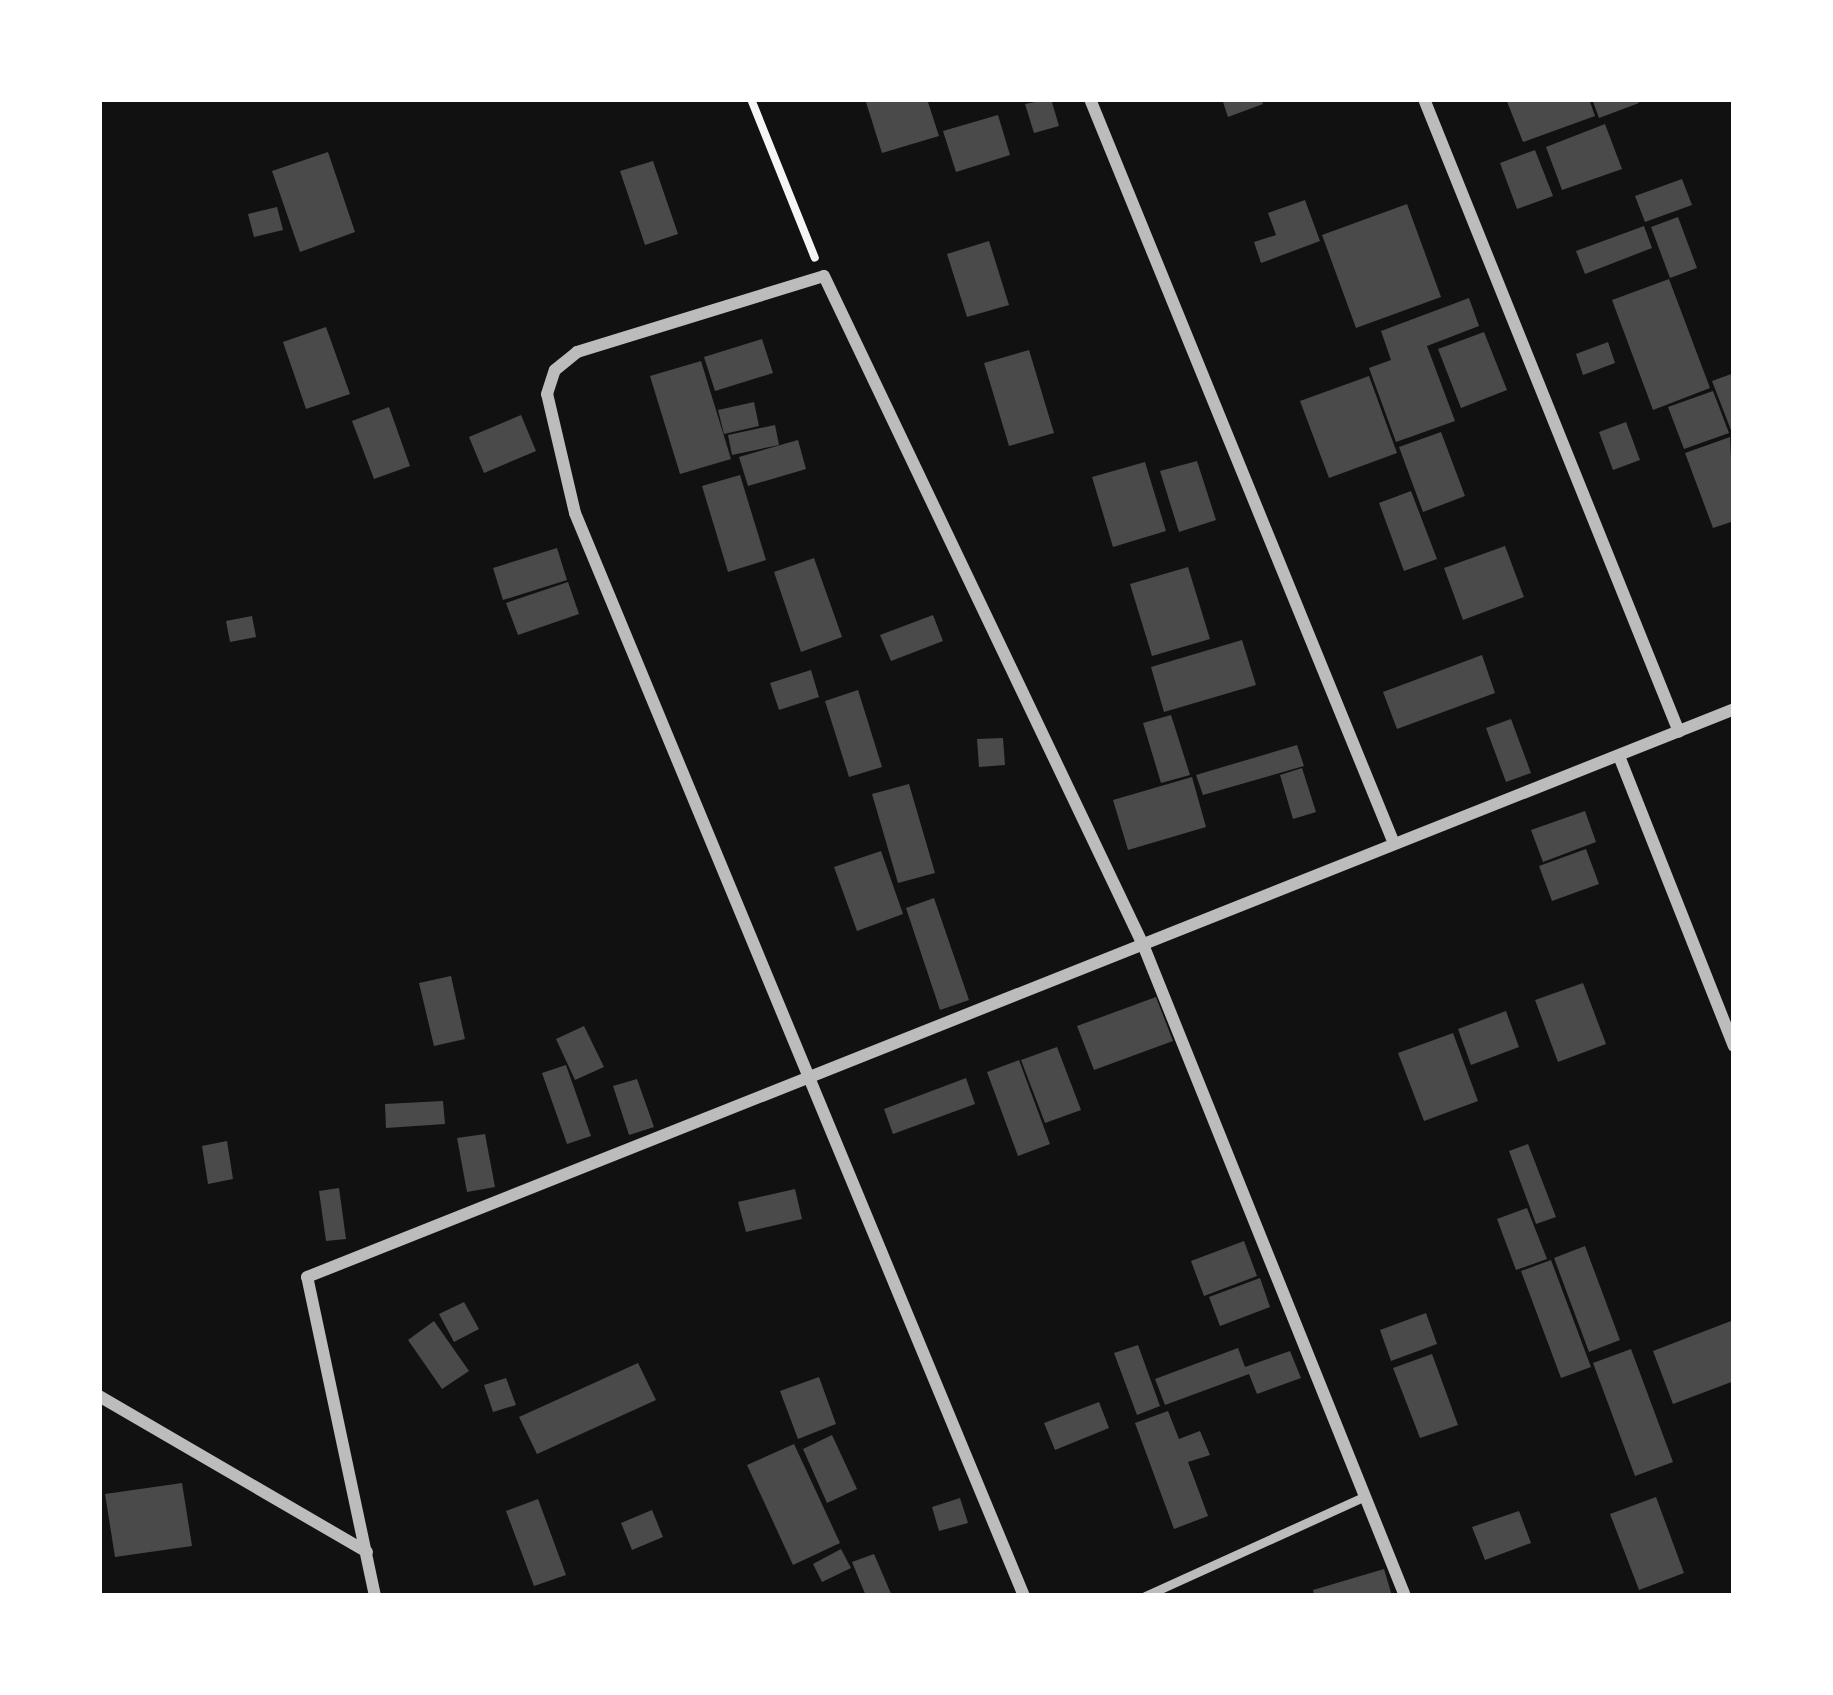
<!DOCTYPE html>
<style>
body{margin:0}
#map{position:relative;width:1833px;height:1695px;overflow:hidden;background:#111;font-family:Literata,serif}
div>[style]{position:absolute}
.building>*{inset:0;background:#4a4a4a}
.path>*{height:8px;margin:-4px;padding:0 4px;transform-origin:4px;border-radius:4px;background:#f5f5f5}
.service>*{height:9px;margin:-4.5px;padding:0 4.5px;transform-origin:4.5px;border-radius:4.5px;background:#bcbcbc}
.minor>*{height:12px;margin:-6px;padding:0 6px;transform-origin:6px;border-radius:6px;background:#bcbcbc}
span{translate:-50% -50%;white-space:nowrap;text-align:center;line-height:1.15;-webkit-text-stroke:9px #fff;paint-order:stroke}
.frame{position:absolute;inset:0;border:102px solid #fff;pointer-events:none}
</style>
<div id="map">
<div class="building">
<i style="clip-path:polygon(865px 99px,927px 99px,939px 136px,882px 153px)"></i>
<i style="clip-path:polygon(1051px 99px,1059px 126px,1034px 133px,1025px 104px)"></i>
<i style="clip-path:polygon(1222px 99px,1261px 99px,1263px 104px,1228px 117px)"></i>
<i style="clip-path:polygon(1506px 99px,1589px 99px,1595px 116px,1523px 142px)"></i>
<i style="clip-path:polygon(1592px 99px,1638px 99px,1639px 103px,1599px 118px)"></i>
<i style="clip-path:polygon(998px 115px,1010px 155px,956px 172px,943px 131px)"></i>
<i style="clip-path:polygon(1605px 124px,1622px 169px,1562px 190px,1546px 147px)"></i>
<i style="clip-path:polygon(1535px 150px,1553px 196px,1517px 209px,1500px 163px)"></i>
<i style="clip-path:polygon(328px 152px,355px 232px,300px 252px,272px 171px)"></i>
<i style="clip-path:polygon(653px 161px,678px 234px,645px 245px,620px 171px)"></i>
<i style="clip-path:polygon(1682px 179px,1692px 205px,1645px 222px,1635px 196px)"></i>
<i style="clip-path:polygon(1305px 200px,1320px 241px,1261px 263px,1254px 242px,1276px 235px,1268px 213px)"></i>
<i style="clip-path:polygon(1407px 204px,1441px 297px,1356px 328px,1322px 235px)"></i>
<i style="clip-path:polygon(277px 207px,283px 230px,254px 237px,248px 214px)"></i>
<i style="clip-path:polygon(1678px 217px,1697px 268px,1670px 278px,1651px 227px)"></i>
<i style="clip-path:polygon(1644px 226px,1652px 248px,1585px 274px,1576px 251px)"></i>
<i style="clip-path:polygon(989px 241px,1009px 305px,967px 317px,947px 254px)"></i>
<i style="clip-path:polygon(1669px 279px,1710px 388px,1653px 410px,1612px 300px)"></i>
<i style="clip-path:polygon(1469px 298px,1479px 326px,1427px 346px,1455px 421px,1396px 442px,1369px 368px,1391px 360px,1381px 331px)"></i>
<i style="clip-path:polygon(326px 327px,350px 394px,306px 409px,283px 342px)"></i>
<i style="clip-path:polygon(1484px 332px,1507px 390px,1461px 408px,1438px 349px)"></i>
<i style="clip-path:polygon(762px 339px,773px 373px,715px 391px,704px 357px)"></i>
<i style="clip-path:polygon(1608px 342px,1615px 363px,1583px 375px,1576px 354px)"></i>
<i style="clip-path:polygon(1029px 350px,1054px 433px,1009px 446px,984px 363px)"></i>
<i style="clip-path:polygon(701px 361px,731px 459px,680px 474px,650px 376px)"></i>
<i style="clip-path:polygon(1734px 373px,1734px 438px,1712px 381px)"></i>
<i style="clip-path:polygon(1369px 376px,1397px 453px,1329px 478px,1300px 401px)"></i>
<i style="clip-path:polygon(1713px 391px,1729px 433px,1684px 449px,1668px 407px)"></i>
<i style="clip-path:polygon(754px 402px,759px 426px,724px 434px,718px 410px)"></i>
<i style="clip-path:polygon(389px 407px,410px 466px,374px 479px,352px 421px)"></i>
<i style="clip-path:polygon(521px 415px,536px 451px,484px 473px,469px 437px)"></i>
<i style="clip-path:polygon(1626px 422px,1640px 460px,1613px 470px,1599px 432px)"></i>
<i style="clip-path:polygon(775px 425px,779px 445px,732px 455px,728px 435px)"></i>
<i style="clip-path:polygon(1441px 432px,1465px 496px,1423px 512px,1399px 447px)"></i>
<i style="clip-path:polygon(1730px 437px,1734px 521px,1713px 528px,1685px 453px)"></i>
<i style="clip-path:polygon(798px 440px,806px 469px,748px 486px,739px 457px)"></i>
<i style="clip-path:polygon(1197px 461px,1216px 520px,1179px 532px,1160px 471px)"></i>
<i style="clip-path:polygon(1145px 462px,1166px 531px,1113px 547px,1092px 477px)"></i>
<i style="clip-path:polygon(740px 475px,766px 560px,728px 572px,702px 486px)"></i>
<i style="clip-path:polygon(1411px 491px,1437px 559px,1404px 571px,1379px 503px)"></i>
<i style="clip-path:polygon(1505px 546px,1524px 597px,1463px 620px,1444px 568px)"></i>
<i style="clip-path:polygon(557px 548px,567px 580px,503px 600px,493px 568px)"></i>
<i style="clip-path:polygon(814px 558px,842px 637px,801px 652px,774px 572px)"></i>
<i style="clip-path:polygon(1188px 567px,1210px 639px,1152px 656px,1130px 584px)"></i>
<i style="clip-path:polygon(568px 582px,579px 614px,518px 635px,506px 603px)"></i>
<i style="clip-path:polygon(933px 615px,943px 641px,891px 661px,880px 635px)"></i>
<i style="clip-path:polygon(252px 616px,256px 637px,230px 642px,226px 621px)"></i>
<i style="clip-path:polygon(1242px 640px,1256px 685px,1164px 712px,1151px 667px)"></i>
<i style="clip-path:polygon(1482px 655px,1495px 693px,1397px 729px,1383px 692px)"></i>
<i style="clip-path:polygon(811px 670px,819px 697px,779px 710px,770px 683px)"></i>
<i style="clip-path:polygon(858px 690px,882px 767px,849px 777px,825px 701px)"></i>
<i style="clip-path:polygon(1171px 715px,1190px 775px,1161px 783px,1143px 723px)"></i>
<i style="clip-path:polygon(1511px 719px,1531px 773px,1506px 782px,1486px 728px)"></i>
<i style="clip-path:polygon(1003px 738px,1005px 765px,979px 767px,977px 739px)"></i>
<i style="clip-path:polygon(1297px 745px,1304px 766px,1203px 795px,1196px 775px)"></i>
<i style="clip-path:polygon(1302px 768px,1316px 812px,1293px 819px,1280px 775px)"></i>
<i style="clip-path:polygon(1192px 777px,1206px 827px,1128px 850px,1113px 800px)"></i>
<i style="clip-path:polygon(909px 784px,935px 873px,898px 883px,872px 794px)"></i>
<i style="clip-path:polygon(1585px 811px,1596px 842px,1543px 862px,1531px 830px)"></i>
<i style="clip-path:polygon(1586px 849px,1599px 884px,1552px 901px,1539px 866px)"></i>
<i style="clip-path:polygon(881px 851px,903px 914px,857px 931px,834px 867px)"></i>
<i style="clip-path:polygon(934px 898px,969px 1000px,940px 1010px,906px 908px)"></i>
<i style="clip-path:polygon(451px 976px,465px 1039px,434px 1046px,419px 983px)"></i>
<i style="clip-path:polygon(1583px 983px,1606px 1044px,1558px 1062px,1535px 1000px)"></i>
<i style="clip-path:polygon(1156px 997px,1173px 1041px,1094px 1070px,1077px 1026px)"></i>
<i style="clip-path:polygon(1506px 1011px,1519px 1047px,1471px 1065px,1458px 1029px)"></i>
<i style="clip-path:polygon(584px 1026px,604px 1067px,575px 1080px,556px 1039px)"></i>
<i style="clip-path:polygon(1453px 1033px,1478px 1101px,1424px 1121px,1398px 1053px)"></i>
<i style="clip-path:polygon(1057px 1047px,1081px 1110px,1045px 1123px,1021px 1060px)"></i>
<i style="clip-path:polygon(1019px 1060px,1050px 1144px,1018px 1156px,987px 1072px)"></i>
<i style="clip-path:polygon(566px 1065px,591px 1136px,567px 1144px,542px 1073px)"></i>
<i style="clip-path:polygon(966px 1078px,975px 1104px,893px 1134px,884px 1109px)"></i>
<i style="clip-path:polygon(637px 1079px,654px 1127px,629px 1135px,613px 1086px)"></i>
<i style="clip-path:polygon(443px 1101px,445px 1124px,386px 1128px,385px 1104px)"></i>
<i style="clip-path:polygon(485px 1134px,495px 1187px,467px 1192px,457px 1138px)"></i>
<i style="clip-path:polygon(227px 1141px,233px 1179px,208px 1184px,202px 1146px)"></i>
<i style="clip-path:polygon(1528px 1144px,1556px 1217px,1536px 1224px,1509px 1151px)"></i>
<i style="clip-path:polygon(339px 1188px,346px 1239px,326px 1241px,319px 1191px)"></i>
<i style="clip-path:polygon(795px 1189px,802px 1219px,746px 1232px,738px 1202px)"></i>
<i style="clip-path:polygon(1527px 1208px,1547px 1259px,1516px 1270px,1497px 1219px)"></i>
<i style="clip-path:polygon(1244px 1241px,1257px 1276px,1204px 1296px,1191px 1261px)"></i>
<i style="clip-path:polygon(1585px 1246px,1620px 1340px,1589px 1352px,1554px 1258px)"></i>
<i style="clip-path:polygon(1551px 1260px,1591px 1367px,1561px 1378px,1521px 1271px)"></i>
<i style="clip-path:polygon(1260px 1278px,1270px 1307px,1220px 1326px,1209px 1297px)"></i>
<i style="clip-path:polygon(464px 1302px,479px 1329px,454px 1342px,439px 1314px)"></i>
<i style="clip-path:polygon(1426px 1313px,1437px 1344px,1391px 1361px,1380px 1330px)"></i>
<i style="clip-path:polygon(434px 1321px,469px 1371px,442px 1389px,408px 1340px)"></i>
<i style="clip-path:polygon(1731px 1321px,1734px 1381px,1673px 1404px,1653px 1351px)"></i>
<i style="clip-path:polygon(1138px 1345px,1160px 1406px,1137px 1415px,1114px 1353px)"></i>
<i style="clip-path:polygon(1238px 1348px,1245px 1367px,1290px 1351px,1301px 1378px,1257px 1394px,1249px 1374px,1165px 1405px,1155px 1379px)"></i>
<i style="clip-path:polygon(1631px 1349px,1673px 1462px,1635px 1476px,1593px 1363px)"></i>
<i style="clip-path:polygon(1432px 1354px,1458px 1425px,1420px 1438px,1393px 1368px)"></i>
<i style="clip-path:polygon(638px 1363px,656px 1400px,537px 1454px,519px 1417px)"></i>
<i style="clip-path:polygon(819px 1377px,836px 1424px,798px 1439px,780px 1391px)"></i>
<i style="clip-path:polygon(506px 1378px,516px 1405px,493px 1412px,484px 1385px)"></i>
<i style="clip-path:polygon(1099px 1402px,1109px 1428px,1055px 1450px,1044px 1423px)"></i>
<i style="clip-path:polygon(1168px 1411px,1179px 1439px,1200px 1431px,1210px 1455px,1188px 1462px,1208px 1516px,1174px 1529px,1135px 1423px)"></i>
<i style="clip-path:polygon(832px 1435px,857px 1489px,827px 1503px,803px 1449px)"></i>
<i style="clip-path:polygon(794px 1444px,840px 1543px,793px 1565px,747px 1465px)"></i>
<i style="clip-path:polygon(182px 1483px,192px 1546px,115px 1557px,105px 1494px)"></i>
<i style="clip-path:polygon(1656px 1497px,1684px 1573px,1639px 1590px,1610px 1514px)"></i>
<i style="clip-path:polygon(960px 1498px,968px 1523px,939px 1531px,932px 1507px)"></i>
<i style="clip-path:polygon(538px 1499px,566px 1575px,534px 1586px,506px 1511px)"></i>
<i style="clip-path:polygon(652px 1510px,663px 1537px,632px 1550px,621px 1523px)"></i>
<i style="clip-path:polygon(1519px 1511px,1531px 1543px,1485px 1560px,1472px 1527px)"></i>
<i style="clip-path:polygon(841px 1549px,851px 1568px,822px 1582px,813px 1564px)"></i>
<i style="clip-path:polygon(874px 1554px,892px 1596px,866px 1596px,852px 1562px)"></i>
<i style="clip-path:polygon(1384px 1569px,1392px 1596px,1314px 1596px,1313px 1590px)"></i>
</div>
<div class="path">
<i style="left:751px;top:99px;width:171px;rotate:68.1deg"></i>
</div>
<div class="service">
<i style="left:1145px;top:1596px;width:239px;rotate:-24.4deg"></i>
</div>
<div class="minor">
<i style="left:1090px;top:99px;width:801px;rotate:67.79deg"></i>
<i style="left:1424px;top:99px;width:682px;rotate:68.06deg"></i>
<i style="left:1619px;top:756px;width:312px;rotate:68.4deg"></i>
<i style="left:99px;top:1396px;width:310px;rotate:30.2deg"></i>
<i style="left:375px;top:1596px;width:326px;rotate:-102deg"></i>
<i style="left:307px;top:1277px;width:1536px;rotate:-21.7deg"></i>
<i style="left:1024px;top:1596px;width:1172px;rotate:-112.52deg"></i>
<i style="left:575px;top:513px;width:122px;rotate:-103.2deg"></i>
<i style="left:547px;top:394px;width:25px;rotate:-72deg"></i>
<i style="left:555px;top:370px;width:28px;rotate:-39deg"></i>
<i style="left:577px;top:352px;width:258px;rotate:-17.1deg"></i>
<i style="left:824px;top:276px;width:743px;rotate:64.5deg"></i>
<i style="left:1144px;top:947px;width:700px;rotate:68.09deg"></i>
</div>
<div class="frame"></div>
</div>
